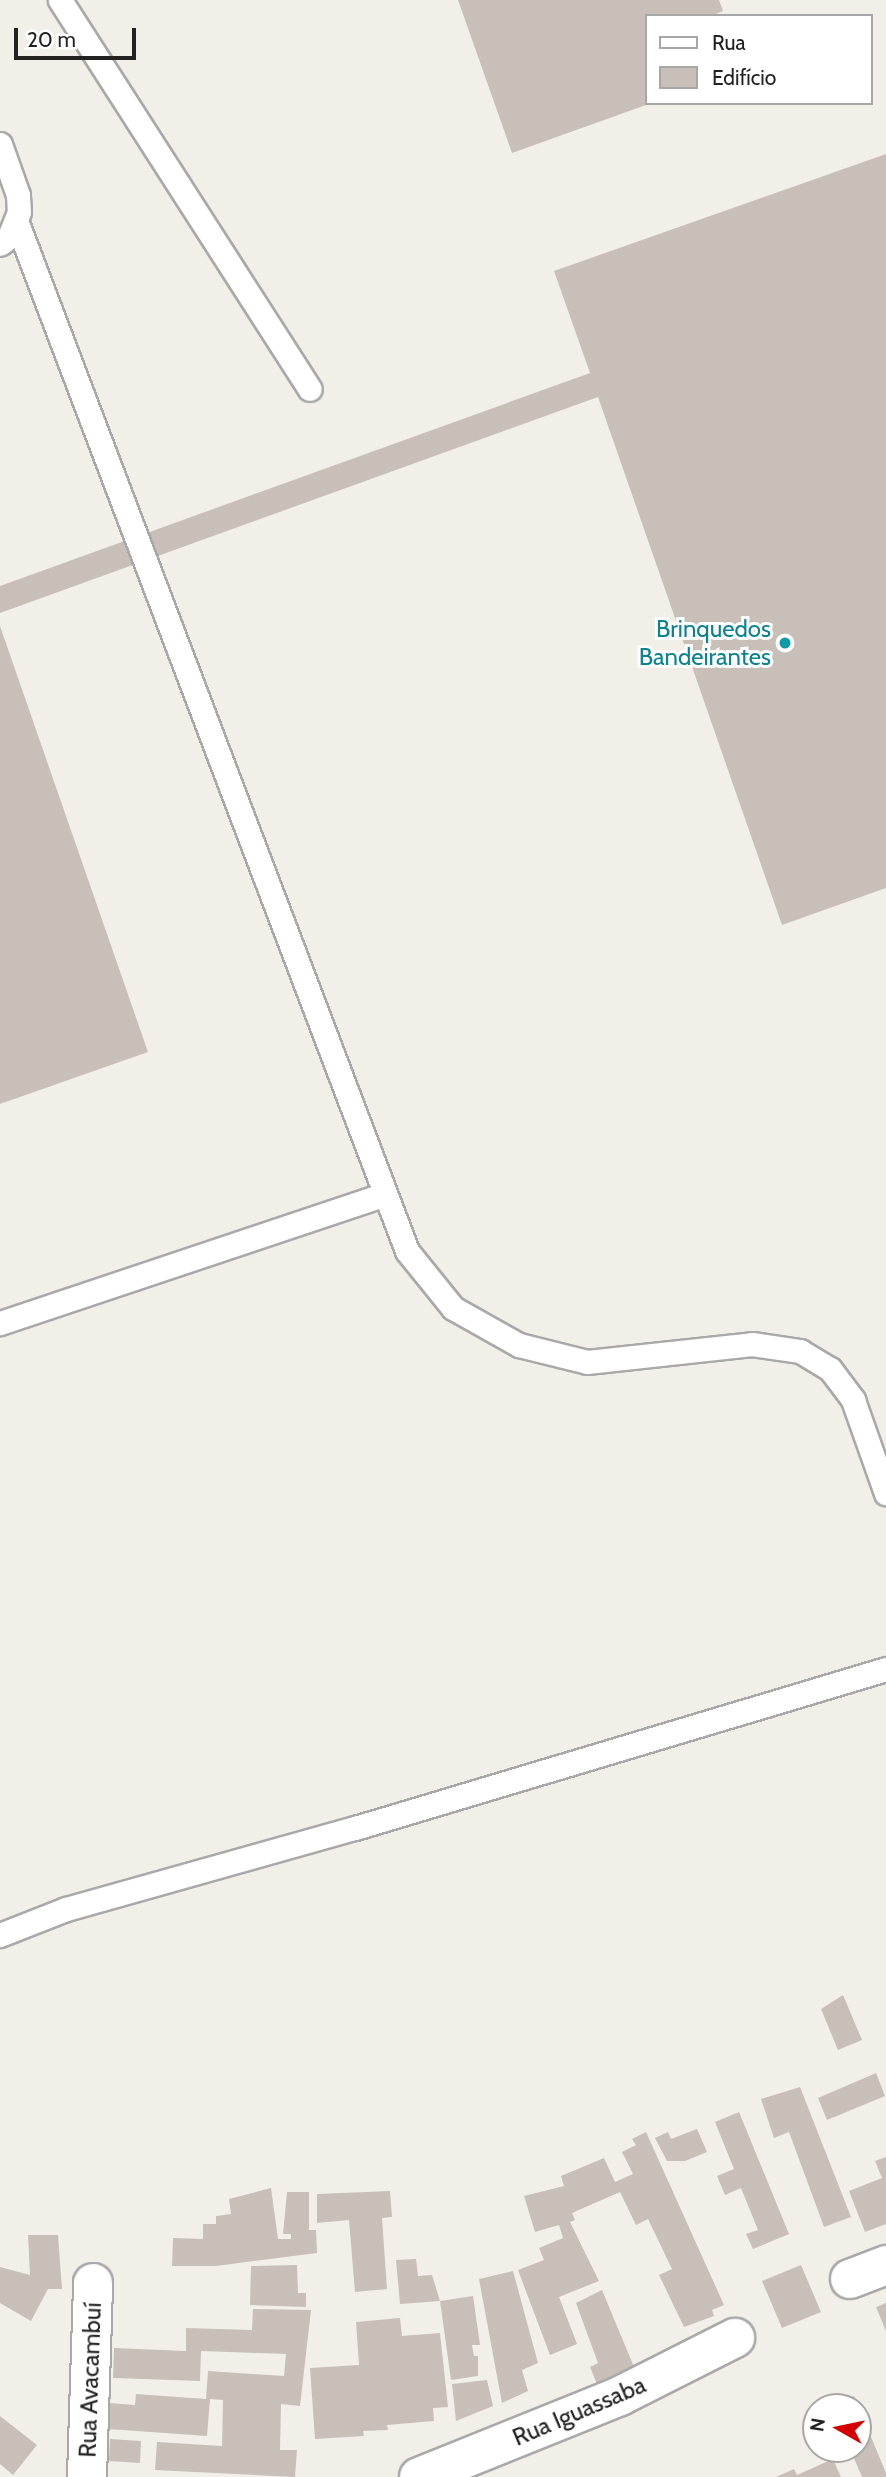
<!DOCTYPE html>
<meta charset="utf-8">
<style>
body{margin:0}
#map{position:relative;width:886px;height:2477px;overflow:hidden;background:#f2efe9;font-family:Cabin,sans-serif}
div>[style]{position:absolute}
.building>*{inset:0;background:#c7bfb8}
.roads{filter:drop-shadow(2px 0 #a9a9a9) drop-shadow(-2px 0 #a9a9a9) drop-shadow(0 2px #a9a9a9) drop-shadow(0 -2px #a9a9a9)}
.lane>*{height:23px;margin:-11.5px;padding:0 11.5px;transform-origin:11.5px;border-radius:11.5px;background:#fff}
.street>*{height:38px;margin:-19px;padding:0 19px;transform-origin:19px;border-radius:19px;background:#fff}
.dots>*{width:19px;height:19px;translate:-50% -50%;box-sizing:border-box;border:4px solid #fff;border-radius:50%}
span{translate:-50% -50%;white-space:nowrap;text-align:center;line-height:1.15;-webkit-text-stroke:6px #fff;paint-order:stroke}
.culture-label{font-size:24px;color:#0d838f}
.right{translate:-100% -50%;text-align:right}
.street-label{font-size:24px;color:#222}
.legend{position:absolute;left:645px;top:14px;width:228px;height:91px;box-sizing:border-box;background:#fff;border:2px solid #a7a7a7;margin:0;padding:9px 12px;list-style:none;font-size:21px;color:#222}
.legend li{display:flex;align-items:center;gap:14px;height:35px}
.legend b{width:35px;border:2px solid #a7a7a7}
.north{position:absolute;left:802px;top:2393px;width:70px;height:70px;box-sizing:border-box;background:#fff;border:2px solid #a7a7a7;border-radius:50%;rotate:279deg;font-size:19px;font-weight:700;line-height:28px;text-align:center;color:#222}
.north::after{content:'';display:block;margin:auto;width:24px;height:32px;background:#d40000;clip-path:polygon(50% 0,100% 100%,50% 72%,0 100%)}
.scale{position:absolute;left:14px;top:28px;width:122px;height:32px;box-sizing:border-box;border:4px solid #222;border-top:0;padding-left:9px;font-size:21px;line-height:24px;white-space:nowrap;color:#222;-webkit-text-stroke:5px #fff;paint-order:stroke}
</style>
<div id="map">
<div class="building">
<i style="clip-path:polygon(458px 0,719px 0,723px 11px,711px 16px,646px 16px,646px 105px,512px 153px)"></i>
<i style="clip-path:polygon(886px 154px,886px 888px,782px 925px,598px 397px,0 613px,0 586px,590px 373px,554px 271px)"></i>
<i style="clip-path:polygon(0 626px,148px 1052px,0 1104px)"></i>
<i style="clip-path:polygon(843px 1995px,862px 2040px,838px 2050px,821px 2009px)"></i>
<i style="clip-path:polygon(876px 2073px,885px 2096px,827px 2120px,818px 2098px)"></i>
<i style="clip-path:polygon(800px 2087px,851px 2217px,824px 2227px,789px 2132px,774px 2138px,761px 2099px)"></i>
<i style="clip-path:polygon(739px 2112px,789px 2234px,753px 2249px,746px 2234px,758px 2230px,741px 2188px,725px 2195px,717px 2176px,734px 2169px,715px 2122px)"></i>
<i style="clip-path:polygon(697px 2129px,707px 2152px,685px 2161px,667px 2161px,655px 2138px,668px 2132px,671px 2139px)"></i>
<i style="clip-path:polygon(646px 2132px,724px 2305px,712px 2310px,714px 2316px,684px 2327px,659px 2275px,672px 2269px,648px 2219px,636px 2225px,620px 2192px,572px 2213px,575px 2220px,570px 2222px,599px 2281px,559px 2297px,577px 2344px,550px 2355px,518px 2270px,544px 2260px,539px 2248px,563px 2238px,559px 2225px,535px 2232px,524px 2196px,564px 2186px,561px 2176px,604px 2158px,615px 2182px,633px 2174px,622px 2152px,636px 2145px,632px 2139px)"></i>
<i style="clip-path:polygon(886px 2157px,886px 2224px,865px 2232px,849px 2191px,882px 2178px,875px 2161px)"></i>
<i style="clip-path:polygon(271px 2188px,278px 2239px,291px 2239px,291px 2234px,283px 2234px,287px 2192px,309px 2192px,309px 2230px,316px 2230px,317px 2253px,216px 2266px,172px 2266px,173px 2238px,203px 2239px,203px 2224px,216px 2224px,216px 2216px,231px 2214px,229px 2199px)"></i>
<i style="clip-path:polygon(390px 2191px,392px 2217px,382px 2218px,387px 2289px,355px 2292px,349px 2220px,317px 2223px,317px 2194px)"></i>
<i style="clip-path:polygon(28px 2235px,58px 2235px,62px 2289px,48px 2289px,31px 2321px,0 2303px,0 2267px,30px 2275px)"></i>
<i style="clip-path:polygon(416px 2259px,418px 2276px,432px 2275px,440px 2301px,400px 2304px,396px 2260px)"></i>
<i style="clip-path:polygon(297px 2265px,298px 2293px,306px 2293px,306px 2307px,250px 2305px,251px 2266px)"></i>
<i style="clip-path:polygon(801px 2265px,821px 2312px,782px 2328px,762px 2281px)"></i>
<i style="clip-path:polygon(513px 2271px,538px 2363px,522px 2370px,528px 2391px,502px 2403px,479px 2279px)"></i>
<i style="clip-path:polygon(602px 2290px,639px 2379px,601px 2394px,590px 2367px,598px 2363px,576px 2303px)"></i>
<i style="clip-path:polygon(473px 2296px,480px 2345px,472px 2345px,474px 2356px,478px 2356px,478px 2376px,451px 2380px,440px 2301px)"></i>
<i style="clip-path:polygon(886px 2303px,886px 2331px,876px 2307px)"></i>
<i style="clip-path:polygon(253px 2309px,311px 2310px,300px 2406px,281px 2404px,280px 2450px,297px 2450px,295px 2477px,155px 2470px,157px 2442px,222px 2446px,223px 2400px,210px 2399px,207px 2436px,108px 2429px,109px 2403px,135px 2405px,136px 2394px,206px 2399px,208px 2371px,284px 2376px,286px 2354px,201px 2351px,200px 2381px,113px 2378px,114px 2348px,186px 2351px,186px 2328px,252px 2330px)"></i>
<i style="clip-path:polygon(400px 2318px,402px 2336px,440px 2333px,448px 2407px,433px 2408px,434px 2421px,387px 2425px,388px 2430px,363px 2431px,364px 2436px,315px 2439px,310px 2368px,359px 2365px,356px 2322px)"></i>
<i style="clip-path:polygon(487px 2380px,493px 2406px,456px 2421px,452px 2384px)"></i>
<i style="clip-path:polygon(854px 2396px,886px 2473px,886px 2477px,862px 2477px,850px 2449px,858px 2449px,858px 2407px,828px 2407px)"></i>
<i style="clip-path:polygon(0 2416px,37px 2445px,13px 2475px,0 2464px)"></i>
<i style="clip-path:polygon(110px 2439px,141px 2441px,140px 2463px,109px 2461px)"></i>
<i style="clip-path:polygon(833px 2459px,841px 2477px,776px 2477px,794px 2469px,797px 2475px)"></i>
</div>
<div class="roads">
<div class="lane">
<i style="left:60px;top:0;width:462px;rotate:57.3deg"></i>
<i style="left:0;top:144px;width:54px;rotate:70.6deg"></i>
<i style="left:18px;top:195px;width:17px;rotate:87deg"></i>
<i style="left:19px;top:212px;width:27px;rotate:112deg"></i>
<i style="left:9px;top:237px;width:11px;rotate:142deg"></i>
<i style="left:17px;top:223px;width:1099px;rotate:69.22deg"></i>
<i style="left:407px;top:1251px;width:73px;rotate:51.1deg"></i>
<i style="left:453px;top:1308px;width:76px;rotate:29.3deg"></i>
<i style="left:519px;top:1345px;width:70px;rotate:14deg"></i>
<i style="left:587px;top:1362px;width:166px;rotate:-6.2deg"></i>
<i style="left:752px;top:1344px;width:49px;rotate:8.3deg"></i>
<i style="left:800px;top:1351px;width:35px;rotate:31deg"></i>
<i style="left:830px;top:1369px;width:39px;rotate:53deg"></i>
<i style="left:853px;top:1400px;width:99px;rotate:70.5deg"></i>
<i style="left:0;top:1323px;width:403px;rotate:-18.5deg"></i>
<i style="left:0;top:1935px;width:71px;rotate:-21.5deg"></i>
<i style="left:66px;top:1909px;width:300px;rotate:-15.7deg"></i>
<i style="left:355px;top:1828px;width:554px;rotate:-16.67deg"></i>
</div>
<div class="street">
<i style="left:850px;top:2279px;width:39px;rotate:-21deg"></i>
<i style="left:87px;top:2477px;width:194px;rotate:-88.2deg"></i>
<i style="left:419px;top:2477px;width:217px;rotate:-21.9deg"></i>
<i style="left:620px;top:2396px;width:129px;rotate:-26.8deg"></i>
</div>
</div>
<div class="dots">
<i style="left:785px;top:643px;background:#0f9aa8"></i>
</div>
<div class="culture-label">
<span class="right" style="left:771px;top:643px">Brinquedos<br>Bandeirantes</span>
</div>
<div class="street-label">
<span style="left:90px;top:2380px;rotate:-88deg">Rua Avacambuí</span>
<span style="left:579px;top:2411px;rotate:-23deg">Rua Iguassaba</span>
</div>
<ul class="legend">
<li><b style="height:9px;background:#fff"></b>Rua</li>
<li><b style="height:19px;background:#c7bfb8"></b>Edifício</li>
</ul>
<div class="north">N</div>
<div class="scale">20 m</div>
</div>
